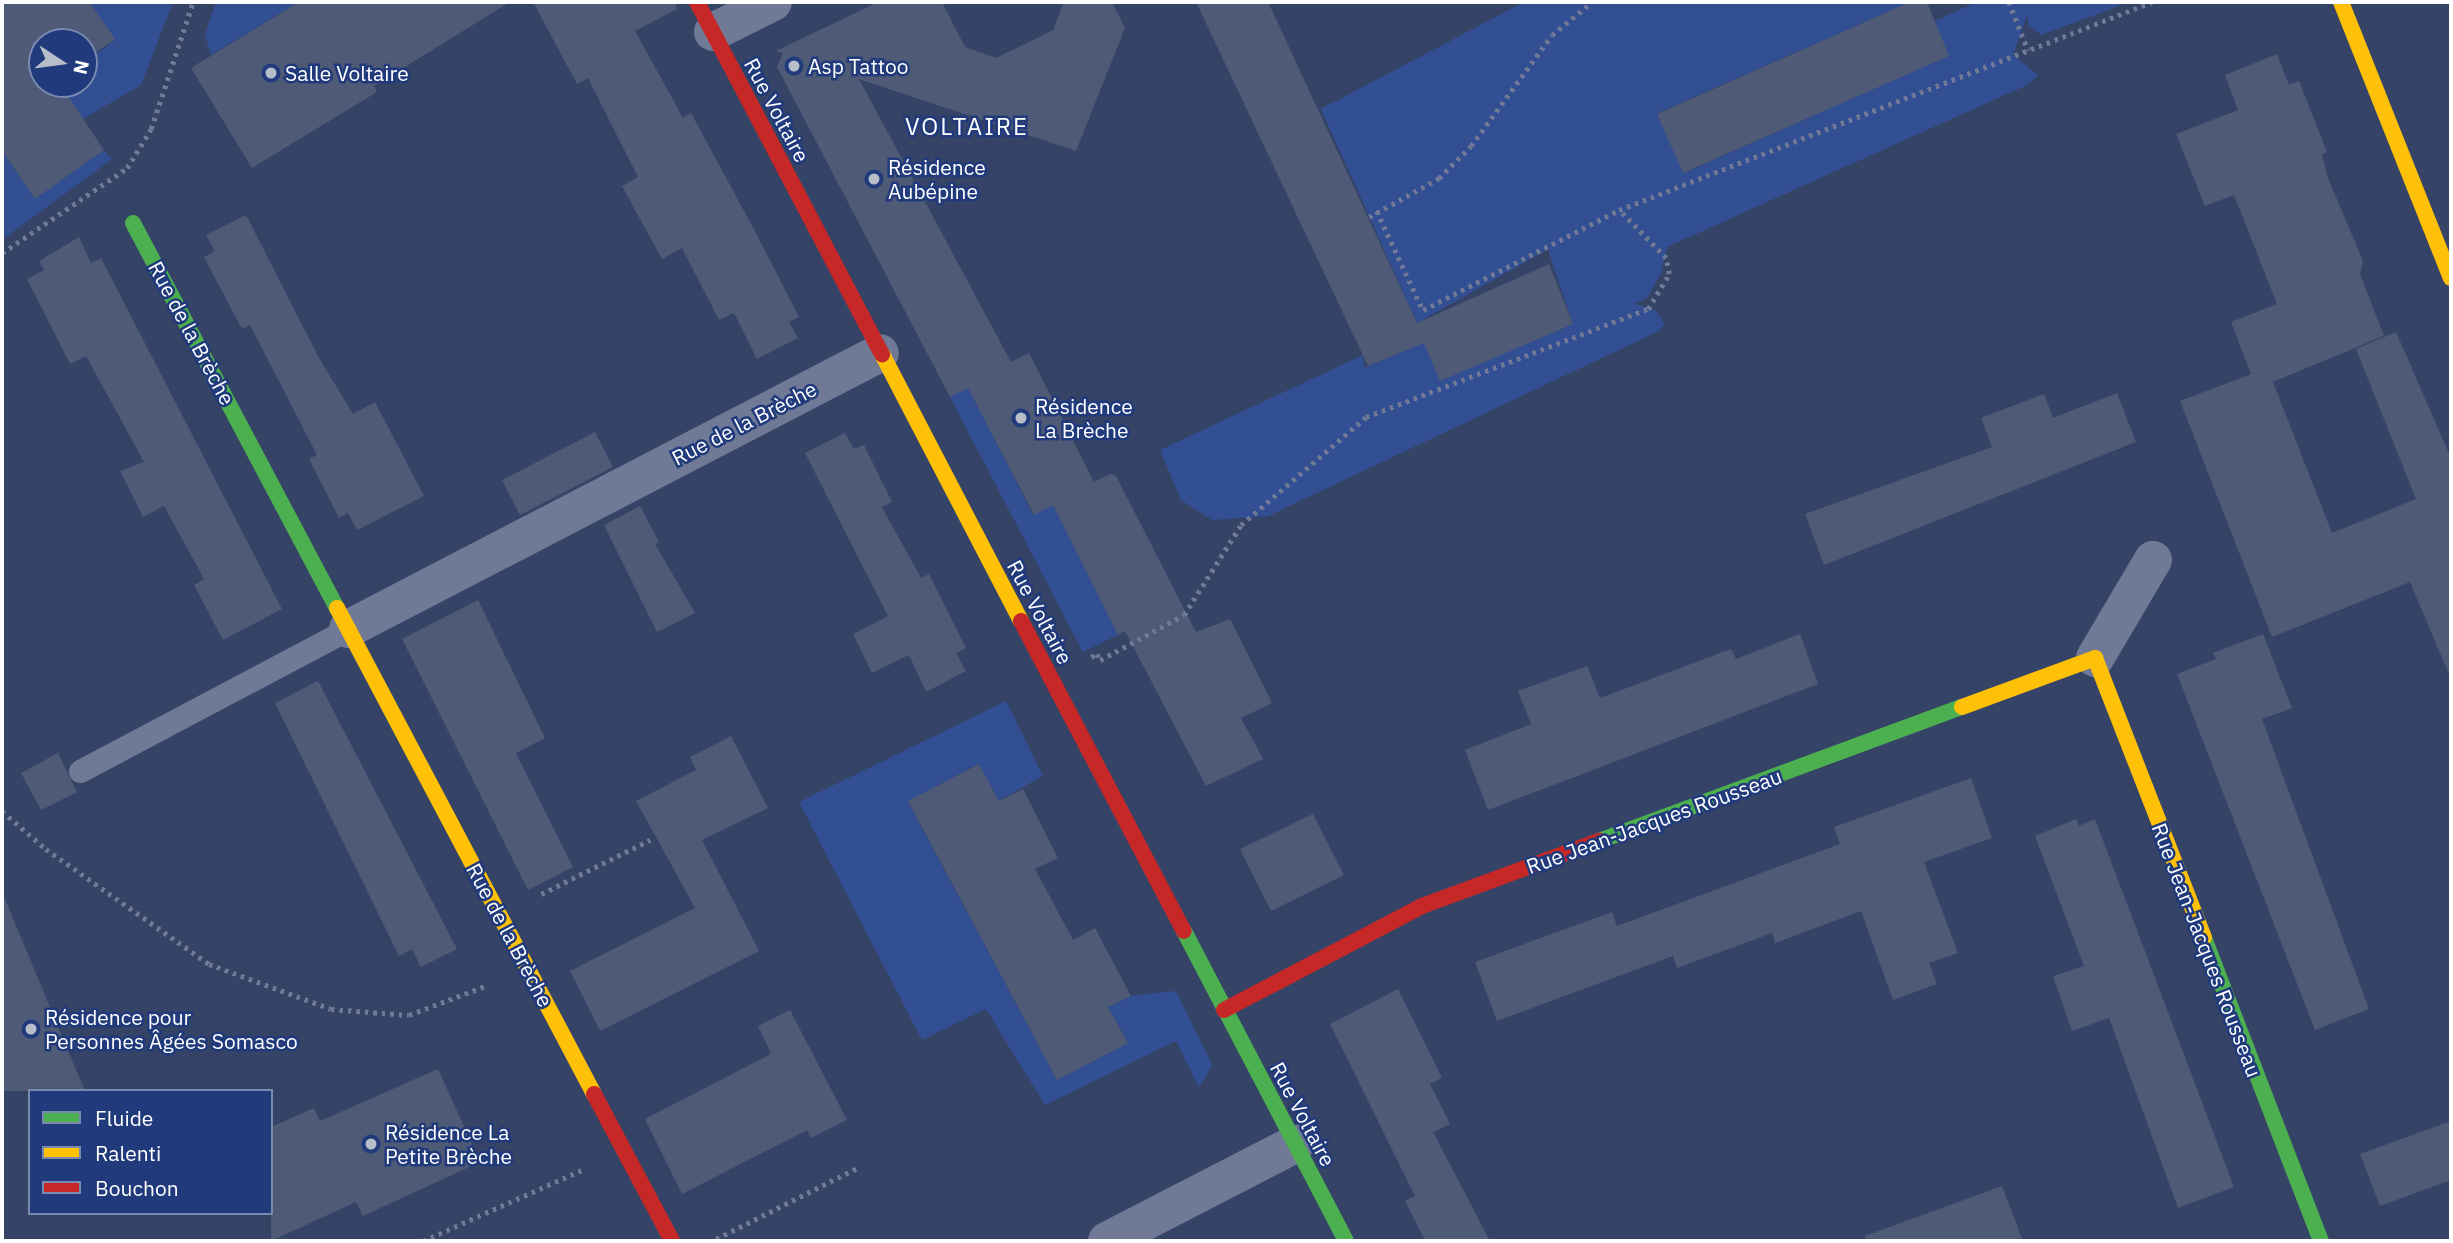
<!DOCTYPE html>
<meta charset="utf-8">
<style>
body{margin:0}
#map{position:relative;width:2453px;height:1243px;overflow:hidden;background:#354367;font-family:"IBM Plex Sans",sans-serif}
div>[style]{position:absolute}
.green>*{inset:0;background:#334f93}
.building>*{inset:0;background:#4f5a77}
.path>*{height:4.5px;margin-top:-2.25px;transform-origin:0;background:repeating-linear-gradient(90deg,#707a96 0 3.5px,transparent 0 8.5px)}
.lane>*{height:23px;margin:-11.5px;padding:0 11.5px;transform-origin:11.5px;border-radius:11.5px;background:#707a96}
.street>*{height:38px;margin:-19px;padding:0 19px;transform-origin:19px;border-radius:19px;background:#707a96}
.fast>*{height:16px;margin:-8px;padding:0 8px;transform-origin:8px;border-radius:8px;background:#4caf50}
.slow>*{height:16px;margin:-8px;padding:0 8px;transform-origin:8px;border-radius:8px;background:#ffc107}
.jam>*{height:16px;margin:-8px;padding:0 8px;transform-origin:8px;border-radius:8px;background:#c62828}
.dots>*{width:19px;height:19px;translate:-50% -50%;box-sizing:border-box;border:4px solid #203a7c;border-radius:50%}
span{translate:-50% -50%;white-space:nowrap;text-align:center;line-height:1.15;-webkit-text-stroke:5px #203a7c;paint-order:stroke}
.poi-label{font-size:21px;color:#fff}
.left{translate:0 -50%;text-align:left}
.street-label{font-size:21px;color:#fff}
.quarter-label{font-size:24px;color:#fff;letter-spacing:2px}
.frame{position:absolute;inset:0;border:4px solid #fff;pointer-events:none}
.legend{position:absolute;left:28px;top:1089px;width:245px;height:126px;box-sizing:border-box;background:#203a7c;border:2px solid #7989b0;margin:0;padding:9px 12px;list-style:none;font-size:21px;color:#fff}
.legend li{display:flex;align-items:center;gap:14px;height:35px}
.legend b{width:35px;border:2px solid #7989b0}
.north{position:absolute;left:28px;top:28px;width:70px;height:70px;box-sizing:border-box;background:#203a7c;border:2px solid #7989b0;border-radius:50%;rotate:103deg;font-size:19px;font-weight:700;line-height:28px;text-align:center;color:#fff}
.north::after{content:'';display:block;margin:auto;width:24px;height:32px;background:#b8bdca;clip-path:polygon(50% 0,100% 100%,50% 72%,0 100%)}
</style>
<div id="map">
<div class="green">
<i style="clip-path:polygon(89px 2px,173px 2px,141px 85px,83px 119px,44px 84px,84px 84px,84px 63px,115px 40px)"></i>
<i style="clip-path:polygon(216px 2px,299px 2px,211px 55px,205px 35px)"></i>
<i style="clip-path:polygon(1524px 2px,1910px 2px,1658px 113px,1684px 173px,1948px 56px,1935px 21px,1977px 2px,2124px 4px,2041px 35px,2028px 25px,2028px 13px,2013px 55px,2038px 75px,2027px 85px,1667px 247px,1661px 273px,1648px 297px,1635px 304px,1655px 310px,1665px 324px,1659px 331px,1268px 516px,1212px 520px,1181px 500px,1160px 450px,1363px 355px,1364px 368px,1427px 341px,1440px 380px,1573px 324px,1548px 249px,1417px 323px,1321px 109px)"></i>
<i style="clip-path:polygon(104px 150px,112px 159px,2px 240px,2px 151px,35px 199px)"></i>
<i style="clip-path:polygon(968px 387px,1033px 515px,1053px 505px,1118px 635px,1083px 652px,950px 397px)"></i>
<i style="clip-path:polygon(1006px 701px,1043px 776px,999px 800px,978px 764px,908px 802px,1057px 1080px,1128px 1043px,1108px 1007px,1131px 996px,1176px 991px,1212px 1065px,1199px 1088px,1176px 1041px,1045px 1105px,986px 1009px,922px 1040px,799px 802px)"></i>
</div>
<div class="building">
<i style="clip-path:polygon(2px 2px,89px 2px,115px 39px,84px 61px,84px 42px,42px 42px,42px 84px,60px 84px,104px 150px,35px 199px,2px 151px)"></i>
<i style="clip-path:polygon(299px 2px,510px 2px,374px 86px,377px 92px,252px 168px,191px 68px)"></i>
<i style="clip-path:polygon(533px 2px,675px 2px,677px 9px,635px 31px,683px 118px,691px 113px,757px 235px,799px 317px,789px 322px,798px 338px,757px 359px,734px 313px,719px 320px,682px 248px,662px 259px,622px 186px,638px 177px,588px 78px,577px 84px)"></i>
<i style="clip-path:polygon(878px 2px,942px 2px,965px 47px,996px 58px,1053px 30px,1064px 2px,1112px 2px,1125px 28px,1076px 151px,859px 79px,1011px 362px,1029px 353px,1094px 482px,1110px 474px,1116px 476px,1196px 632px,1230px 619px,1272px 703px,1241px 718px,1263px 759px,1206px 786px,1125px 631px,1118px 635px,1053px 505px,1034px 515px,968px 388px,950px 397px,777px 67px,783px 53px,776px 51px)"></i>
<i style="clip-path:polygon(1196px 2px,1268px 2px,1417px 323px,1549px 264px,1573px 324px,1440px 381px,1424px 343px,1368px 366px)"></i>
<i style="clip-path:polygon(1910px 2px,1927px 2px,1949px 56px,1683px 173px,1657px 114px)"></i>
<i style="clip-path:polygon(2277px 54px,2289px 85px,2299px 81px,2327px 152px,2322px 155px,2328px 178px,2363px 261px,2360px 274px,2384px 336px,2273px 382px,2332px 533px,2416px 499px,2356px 349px,2396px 332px,2451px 458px,2451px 679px,2410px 582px,2272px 637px,2180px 401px,2251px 374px,2231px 322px,2277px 304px,2234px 195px,2205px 206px,2176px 134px,2238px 110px,2225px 75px)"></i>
<i style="clip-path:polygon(246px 215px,319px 358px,353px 414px,375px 402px,424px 496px,357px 530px,348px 513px,339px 518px,309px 459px,317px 455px,250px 325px,242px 329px,204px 257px,215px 251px,206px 235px)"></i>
<i style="clip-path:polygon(79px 237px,91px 263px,101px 258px,282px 609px,223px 640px,194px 585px,204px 579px,164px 506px,143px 517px,120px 471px,144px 462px,86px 356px,70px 364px,27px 279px,44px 270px,39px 261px)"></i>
<i style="clip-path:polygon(2117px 393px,2136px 442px,1824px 565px,1805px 514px,1992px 447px,1981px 418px,2044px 394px,2053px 418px)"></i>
<i style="clip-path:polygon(595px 432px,613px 467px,520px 515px,502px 480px)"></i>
<i style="clip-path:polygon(845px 433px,854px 449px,864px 445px,892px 502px,882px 507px,921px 578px,929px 574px,966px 648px,956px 653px,966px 671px,926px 692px,909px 655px,872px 673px,853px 634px,888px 616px,805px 453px)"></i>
<i style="clip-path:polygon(640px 506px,659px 542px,655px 544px,695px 613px,657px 632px,604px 525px)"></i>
<i style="clip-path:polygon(478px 600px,545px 738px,516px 753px,573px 867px,528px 890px,402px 639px)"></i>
<i style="clip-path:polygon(1800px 634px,1818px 684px,1488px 810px,1465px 750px,1531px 724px,1518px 691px,1587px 666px,1600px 698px,1731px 649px,1736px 659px)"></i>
<i style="clip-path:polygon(2263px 634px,2292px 708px,2262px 719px,2369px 1009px,2315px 1030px,2177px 674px,2216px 659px,2213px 653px)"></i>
<i style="clip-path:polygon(318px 681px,457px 949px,421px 967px,412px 949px,399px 956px,275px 703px)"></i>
<i style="clip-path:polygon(731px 736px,768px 808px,702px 840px,759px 951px,600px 1031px,570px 971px,695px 908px,636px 801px,696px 770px,690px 757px)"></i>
<i style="clip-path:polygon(58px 753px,77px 792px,41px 810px,21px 773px)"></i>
<i style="clip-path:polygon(979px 764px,999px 801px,1023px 789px,1058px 858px,1035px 869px,1073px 940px,1095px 928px,1131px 996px,1108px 1007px,1128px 1043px,1057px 1080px,908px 801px)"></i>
<i style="clip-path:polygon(1971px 778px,1992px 838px,1924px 862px,1958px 953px,1929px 963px,1937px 984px,1893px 1000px,1861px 911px,1775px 943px,1772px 933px,1677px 968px,1673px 956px,1497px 1021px,1475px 962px,1612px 912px,1617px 926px,1840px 844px,1834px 827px)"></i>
<i style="clip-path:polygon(1313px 814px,1344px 875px,1271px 911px,1240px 849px)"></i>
<i style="clip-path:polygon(2076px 819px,2079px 826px,2095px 819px,2234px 1187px,2178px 1208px,2109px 1018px,2072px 1031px,2053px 976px,2084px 966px,2035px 836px)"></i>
<i style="clip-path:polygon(2px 892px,85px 1091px,2px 1091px)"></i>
<i style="clip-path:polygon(1398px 989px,1442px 1078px,1430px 1084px,1450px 1124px,1433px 1132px,1490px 1241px,1425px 1241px,1405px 1201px,1415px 1196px,1330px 1024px)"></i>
<i style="clip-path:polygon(790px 1010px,847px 1120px,811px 1138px,807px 1130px,682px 1194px,645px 1119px,771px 1054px,758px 1026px)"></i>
<i style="clip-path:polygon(438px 1069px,480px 1162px,363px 1216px,356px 1202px,271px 1241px,271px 1127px,314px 1108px,320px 1121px)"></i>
<i style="clip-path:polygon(2451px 1121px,2451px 1180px,2380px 1206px,2360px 1154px)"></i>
<i style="clip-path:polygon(2002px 1186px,2023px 1241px,1866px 1241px,1865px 1236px)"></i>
</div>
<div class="path">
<i style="left:2009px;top:2px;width:52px;rotate:68.4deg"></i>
<i style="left:1377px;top:211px;width:109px;rotate:65.1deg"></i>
<i style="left:1423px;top:310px;width:220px;rotate:-27deg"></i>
<i style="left:1619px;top:210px;width:572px;rotate:-21.32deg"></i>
<i style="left:1369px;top:217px;width:80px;rotate:-29.1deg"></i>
<i style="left:1439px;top:178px;width:45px;rotate:-45deg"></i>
<i style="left:1471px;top:146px;width:137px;rotate:-53.9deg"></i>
<i style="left:1552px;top:35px;width:52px;rotate:-39.5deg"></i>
<i style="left:2px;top:253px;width:151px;rotate:-34.2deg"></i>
<i style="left:127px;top:168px;width:46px;rotate:-58.4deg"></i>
<i style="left:151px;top:129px;width:134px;rotate:-71.7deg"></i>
<i style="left:1091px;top:657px;width:7px;rotate:-27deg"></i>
<i style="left:1097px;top:654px;width:7px;rotate:63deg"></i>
<i style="left:1100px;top:660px;width:95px;rotate:-28.2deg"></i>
<i style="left:1184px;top:615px;width:107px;rotate:-57.7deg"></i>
<i style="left:1241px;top:525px;width:165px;rotate:-40.8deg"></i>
<i style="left:1366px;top:417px;width:302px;rotate:-21deg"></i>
<i style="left:1648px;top:309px;width:41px;rotate:-59deg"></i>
<i style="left:1669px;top:274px;width:16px;rotate:-101deg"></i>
<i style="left:1666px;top:258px;width:67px;rotate:-134.4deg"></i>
<i style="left:2px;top:811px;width:58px;rotate:40.8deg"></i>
<i style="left:46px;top:849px;width:199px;rotate:35.2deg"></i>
<i style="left:209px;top:964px;width:130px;rotate:20.2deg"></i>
<i style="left:331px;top:1009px;width:78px;rotate:4.4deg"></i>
<i style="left:409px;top:1015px;width:81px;rotate:-20.9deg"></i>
<i style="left:541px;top:894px;width:122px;rotate:-26.4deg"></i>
<i style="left:716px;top:1239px;width:160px;rotate:-26.7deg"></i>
<i style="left:423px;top:1241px;width:174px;rotate:-24.1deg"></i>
</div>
<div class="lane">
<i style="left:80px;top:771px;width:303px;rotate:-27.9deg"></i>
</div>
<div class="street">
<i style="left:713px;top:32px;width:67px;rotate:-26.6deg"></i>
<i style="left:348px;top:629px;width:599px;rotate:-27.42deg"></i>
<i style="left:2095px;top:658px;width:114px;rotate:-59.4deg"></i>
<i style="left:1107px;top:1241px;width:212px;rotate:-27.3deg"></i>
</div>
<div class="fast">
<i style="left:133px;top:223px;width:436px;rotate:62.1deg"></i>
<i style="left:1599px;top:841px;width:387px;rotate:-20.3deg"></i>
<i style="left:1184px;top:931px;width:350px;rotate:62.4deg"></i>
<i style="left:2204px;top:938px;width:325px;rotate:68.9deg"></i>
</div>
<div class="slow">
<i style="left:2341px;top:2px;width:297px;rotate:68.3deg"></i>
<i style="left:882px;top:354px;width:301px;rotate:62.5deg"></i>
<i style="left:337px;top:608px;width:550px;rotate:62.13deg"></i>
<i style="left:1962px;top:707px;width:142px;rotate:-20.2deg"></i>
<i style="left:2095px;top:658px;width:300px;rotate:68.7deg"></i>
</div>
<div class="jam">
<i style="left:697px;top:2px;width:398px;rotate:62.3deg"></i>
<i style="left:1021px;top:621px;width:350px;rotate:62.3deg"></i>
<i style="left:1224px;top:1010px;width:224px;rotate:-27.7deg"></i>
<i style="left:1422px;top:906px;width:189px;rotate:-20.2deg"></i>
<i style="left:594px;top:1094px;width:166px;rotate:62deg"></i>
</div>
<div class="dots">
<i style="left:794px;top:66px;background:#b8bdca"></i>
<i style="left:271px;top:73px;background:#b8bdca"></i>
<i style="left:874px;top:179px;background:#b8bdca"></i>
<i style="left:1021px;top:418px;background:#b8bdca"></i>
<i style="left:31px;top:1029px;background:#b8bdca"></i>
<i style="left:371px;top:1144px;background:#b8bdca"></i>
</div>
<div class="poi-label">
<span class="left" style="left:808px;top:66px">Asp Tattoo</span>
<span class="left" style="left:285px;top:73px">Salle Voltaire</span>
<span class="left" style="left:888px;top:179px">Résidence<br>Aubépine</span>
<span class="left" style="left:1035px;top:418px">Résidence<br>La Brèche</span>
<span class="left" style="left:45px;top:1029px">Résidence pour<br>Personnes Âgées Somasco</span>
<span class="left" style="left:385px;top:1144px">Résidence La<br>Petite Brèche</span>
</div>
<div class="street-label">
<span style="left:777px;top:110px;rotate:62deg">Rue Voltaire</span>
<span style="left:192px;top:333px;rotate:62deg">Rue de la Brèche</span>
<span style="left:744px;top:423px;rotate:-27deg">Rue de la Brèche</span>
<span style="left:1040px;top:612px;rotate:62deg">Rue Voltaire</span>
<span style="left:1654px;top:821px;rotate:-20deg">Rue Jean-Jacques Rousseau</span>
<span style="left:510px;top:935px;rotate:62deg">Rue de la Brèche</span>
<span style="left:2207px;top:950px;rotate:69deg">Rue Jean-Jacques Rousseau</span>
<span style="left:1303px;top:1114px;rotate:62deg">Rue Voltaire</span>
</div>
<div class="quarter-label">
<span style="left:967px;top:127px">VOLTAIRE</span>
</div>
<div class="frame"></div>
<ul class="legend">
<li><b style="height:9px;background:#4caf50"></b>Fluide</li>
<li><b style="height:9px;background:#ffc107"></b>Ralenti</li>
<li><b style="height:9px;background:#c62828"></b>Bouchon</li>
</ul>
<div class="north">N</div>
</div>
